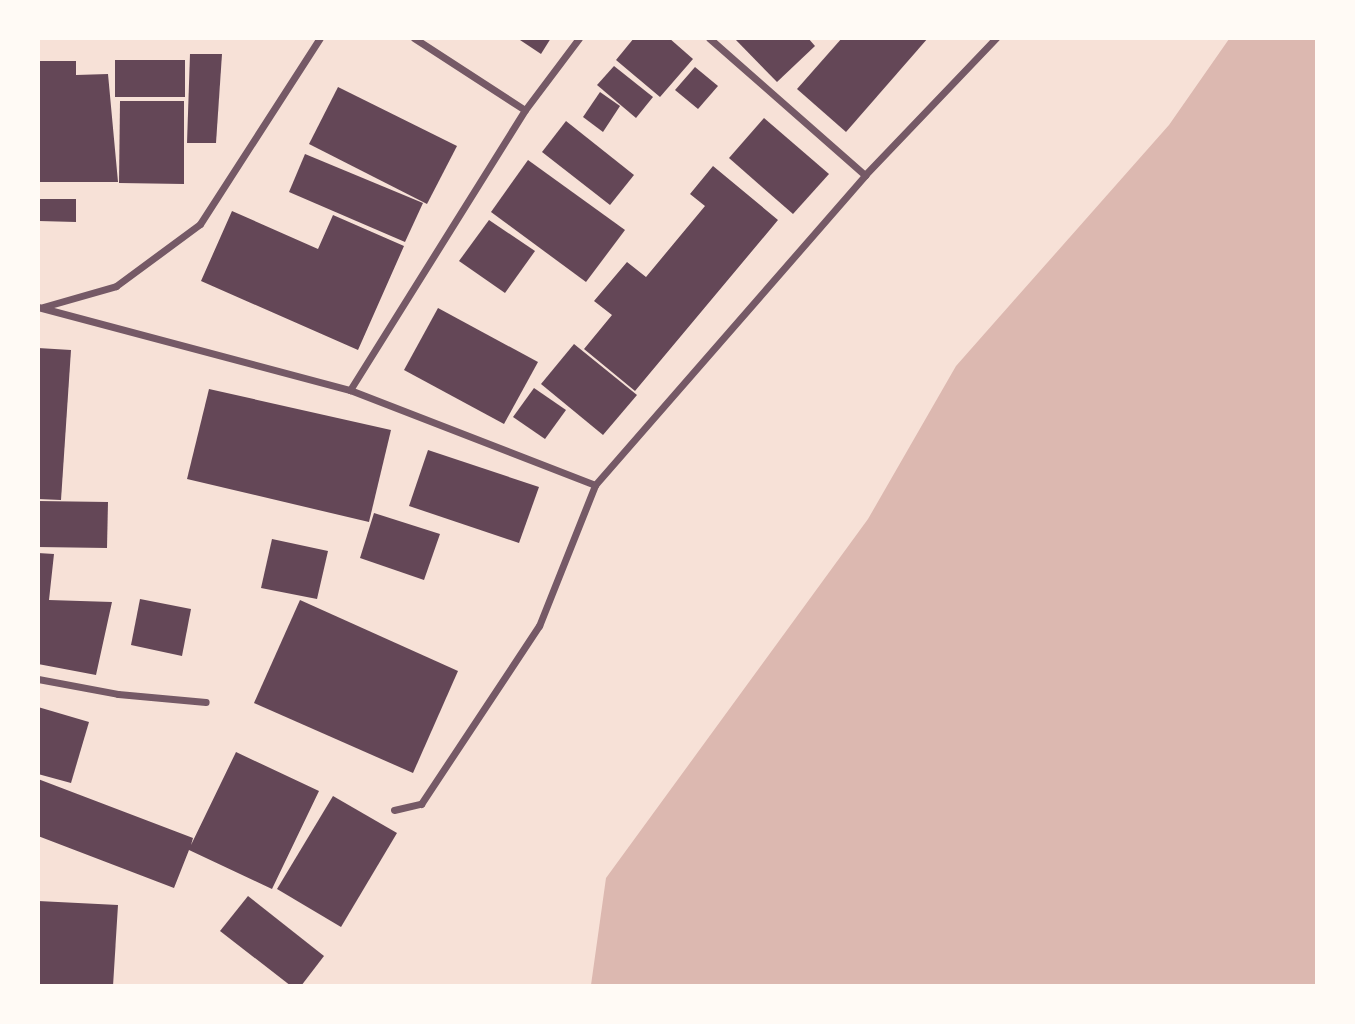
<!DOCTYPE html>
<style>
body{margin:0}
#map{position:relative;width:1355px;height:1024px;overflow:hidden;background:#f7e1d7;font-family:"DM Sans",sans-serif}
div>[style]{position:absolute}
.water>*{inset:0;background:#dcb8b0}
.building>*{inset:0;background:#644757}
.minor>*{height:7px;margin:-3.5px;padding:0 3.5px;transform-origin:3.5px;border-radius:3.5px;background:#755966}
span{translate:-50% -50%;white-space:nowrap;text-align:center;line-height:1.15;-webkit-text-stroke:7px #fffaf5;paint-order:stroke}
.frame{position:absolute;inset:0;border:40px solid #fffaf5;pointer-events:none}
</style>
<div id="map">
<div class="water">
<i style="clip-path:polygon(1229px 39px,1316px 39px,1316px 985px,591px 985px,606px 878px,868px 519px,956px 366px,1169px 125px)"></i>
</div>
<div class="building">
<i style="clip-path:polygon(517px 38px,551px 38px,541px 54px)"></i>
<i style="clip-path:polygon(634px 38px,669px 38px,693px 59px,660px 97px,616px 60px)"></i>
<i style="clip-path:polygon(734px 38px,808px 38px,815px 46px,777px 82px)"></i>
<i style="clip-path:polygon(842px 38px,928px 38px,846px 132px,797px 89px)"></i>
<i style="clip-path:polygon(190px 54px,222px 54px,216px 143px,187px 143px)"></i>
<i style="clip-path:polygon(115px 60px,185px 60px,185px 97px,115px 97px)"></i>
<i style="clip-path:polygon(39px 61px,76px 61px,76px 75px,108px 74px,118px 182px,38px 182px)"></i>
<i style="clip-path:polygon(614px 66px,653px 97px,636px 118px,597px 85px)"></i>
<i style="clip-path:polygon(695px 67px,718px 86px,698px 109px,675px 90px)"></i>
<i style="clip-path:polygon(338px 87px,457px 146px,427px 204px,309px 144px)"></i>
<i style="clip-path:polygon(600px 92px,620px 106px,603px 132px,583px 117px)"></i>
<i style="clip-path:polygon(120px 101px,184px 101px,184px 184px,119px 183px)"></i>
<i style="clip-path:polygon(764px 118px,829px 174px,793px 214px,729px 158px)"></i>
<i style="clip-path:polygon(566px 121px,634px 175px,610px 205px,542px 152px)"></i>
<i style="clip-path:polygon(305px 154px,423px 203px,405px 242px,289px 192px)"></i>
<i style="clip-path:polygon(528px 160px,625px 230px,586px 282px,491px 212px)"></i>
<i style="clip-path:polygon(713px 166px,778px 220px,635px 391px,584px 349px,612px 315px,594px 301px,627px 262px,646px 277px,705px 206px,690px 194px)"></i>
<i style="clip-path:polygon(39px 199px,76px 199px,76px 222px,39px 221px)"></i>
<i style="clip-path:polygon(232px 211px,318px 249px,333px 215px,404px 246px,358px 350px,201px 281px)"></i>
<i style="clip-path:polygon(489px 220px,535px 251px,505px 293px,459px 261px)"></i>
<i style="clip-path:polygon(438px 308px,538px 362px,504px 424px,404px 370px)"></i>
<i style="clip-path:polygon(574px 344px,637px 395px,603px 435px,541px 384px)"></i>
<i style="clip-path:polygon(38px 348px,71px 350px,61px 500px,38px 499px)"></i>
<i style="clip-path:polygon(534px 388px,566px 410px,545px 439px,513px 417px)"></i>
<i style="clip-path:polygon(209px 389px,391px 430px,369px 522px,187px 479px)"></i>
<i style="clip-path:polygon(428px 450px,539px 487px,519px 543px,409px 506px)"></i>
<i style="clip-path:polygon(38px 501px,108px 502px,107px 548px,38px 547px)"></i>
<i style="clip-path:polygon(374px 513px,440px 534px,424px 580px,360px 558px)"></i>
<i style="clip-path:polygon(272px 539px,328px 551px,317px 599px,261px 588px)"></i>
<i style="clip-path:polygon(38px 553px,54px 554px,49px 600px,112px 602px,96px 675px,38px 664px)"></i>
<i style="clip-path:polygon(140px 599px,191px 609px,182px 656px,131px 645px)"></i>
<i style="clip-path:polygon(300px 600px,458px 671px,413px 773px,254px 703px)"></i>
<i style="clip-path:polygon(38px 707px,89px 722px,71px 783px,38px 774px)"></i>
<i style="clip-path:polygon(236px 752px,319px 791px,272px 889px,189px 850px,174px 888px,38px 836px,38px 779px,193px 838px,191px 845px)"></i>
<i style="clip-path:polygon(333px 796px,397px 833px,341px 927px,277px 889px)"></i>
<i style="clip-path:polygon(248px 896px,324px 956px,301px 986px,291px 986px,220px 931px)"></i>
<i style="clip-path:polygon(38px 901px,118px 905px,113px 986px,38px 986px)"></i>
</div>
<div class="minor">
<i style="left:414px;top:38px;width:132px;rotate:33deg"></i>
<i style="left:709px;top:38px;width:208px;rotate:41.3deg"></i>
<i style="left:38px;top:307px;width:323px;rotate:14.9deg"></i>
<i style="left:350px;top:390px;width:263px;rotate:21.2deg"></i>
<i style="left:595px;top:485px;width:411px;rotate:-48.9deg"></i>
<i style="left:865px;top:175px;width:190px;rotate:-46.3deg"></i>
<i style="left:43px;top:307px;width:76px;rotate:-16deg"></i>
<i style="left:116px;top:286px;width:104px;rotate:-36.4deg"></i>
<i style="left:200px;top:224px;width:221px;rotate:-57.2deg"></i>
<i style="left:350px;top:390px;width:330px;rotate:-58deg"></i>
<i style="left:525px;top:110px;width:90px;rotate:-53.1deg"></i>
<i style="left:38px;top:679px;width:81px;rotate:10.6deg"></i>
<i style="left:118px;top:694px;width:88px;rotate:5.2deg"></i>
<i style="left:394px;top:810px;width:28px;rotate:-13deg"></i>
<i style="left:421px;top:804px;width:214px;rotate:-56.5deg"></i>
<i style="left:539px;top:626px;width:152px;rotate:-68.3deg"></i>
</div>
<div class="frame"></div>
</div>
